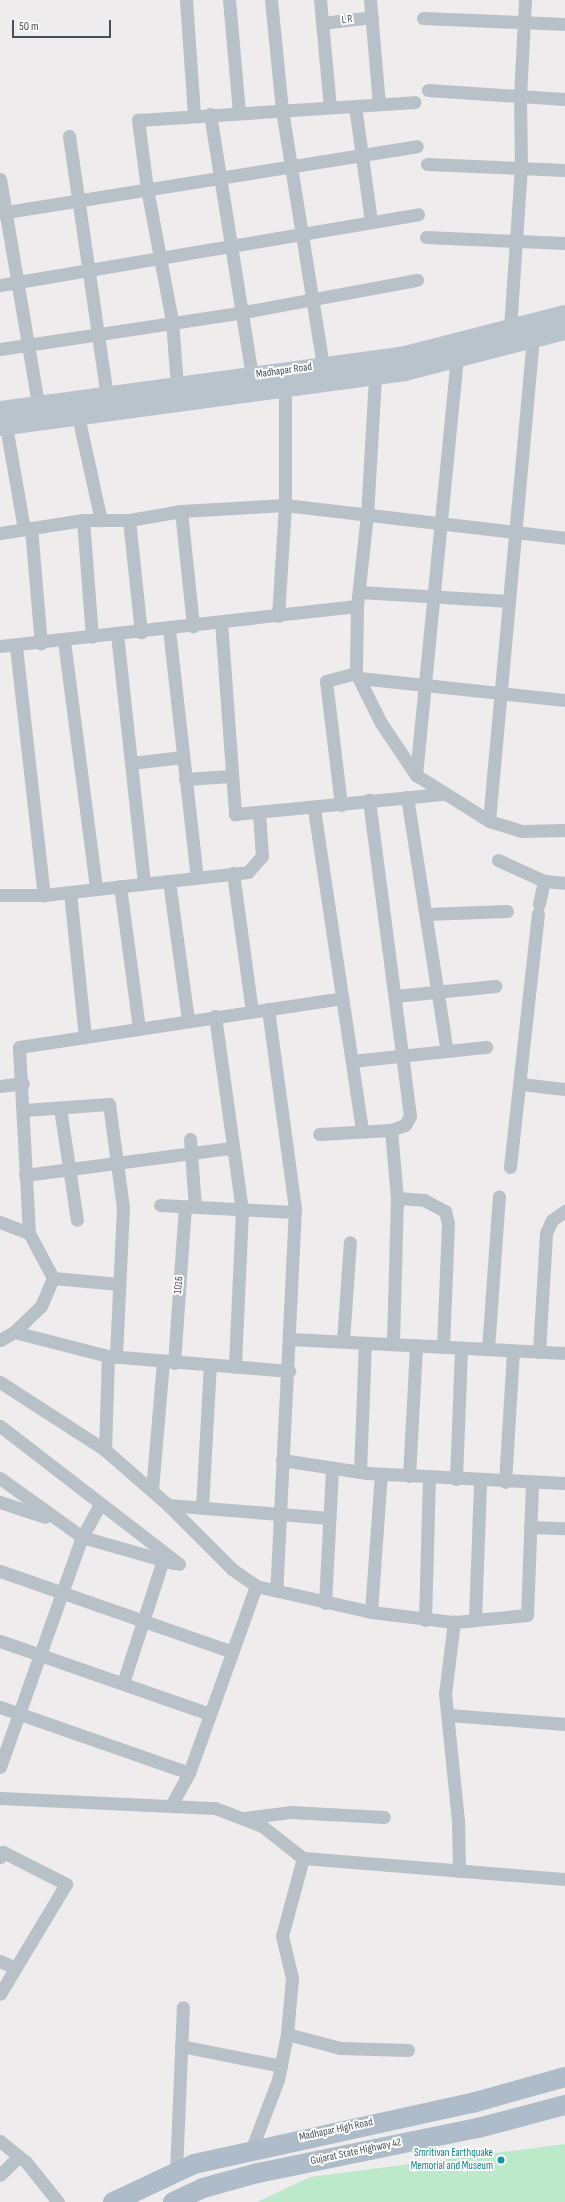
<!DOCTYPE html>
<style>
body{margin:0}
#map{position:relative;width:565px;height:2202px;overflow:hidden;background:#eeecec;font-family:"Sofia Sans Condensed",sans-serif}
div>[style]{position:absolute}
.green>*{inset:0;background:#bde9cb}
.street>*{height:13px;margin:-6.5px;padding:0 6.5px;transform-origin:6.5px;border-radius:6.5px;background:#b8c1c7}
.secondary>*{height:18px;margin:-9px;padding:0 9px;transform-origin:9px;border-radius:9px;background:#b9c3cc}
.primary>*{height:20px;margin:-10px;padding:0 10px;transform-origin:10px;border-radius:10px;background:#adbcc8}
.dots>*{width:11px;height:11px;translate:-50% -50%;box-sizing:border-box;border:2px solid #fff;border-radius:50%}
span{translate:-50% -50%;white-space:nowrap;text-align:center;line-height:1.15;-webkit-text-stroke:4px #fff;paint-order:stroke}
.street-label{font-size:11px;color:#465057}
.culture-label{font-size:11px;color:#0d838f}
.right{translate:-100% -50%;text-align:right}
.scale{position:absolute;left:12px;top:20px;width:99px;height:18px;box-sizing:border-box;border:2px solid #465057;border-top:0;padding-left:5px;font-size:12px;line-height:14px;white-space:nowrap;color:#465057;-webkit-text-stroke:3px #fff;paint-order:stroke}
</style>
<div id="map">
<div class="green">
<i style="clip-path:polygon(565px 2144px,565px 2202px,257px 2202px,310px 2177px)"></i>
</div>
<div class="street">
<i style="left:186px;top:0;width:115px;rotate:86deg"></i>
<i style="left:229px;top:0;width:112px;rotate:84.9deg"></i>
<i style="left:271px;top:0;width:111px;rotate:84.3deg"></i>
<i style="left:282px;top:110px;width:258px;rotate:80.9deg"></i>
<i style="left:320px;top:0;width:107px;rotate:84.7deg"></i>
<i style="left:370px;top:0;width:104px;rotate:85.1deg"></i>
<i style="left:423px;top:18px;width:142px;rotate:2.4deg"></i>
<i style="left:322px;top:23px;width:50px;rotate:-6.8deg"></i>
<i style="left:428px;top:90px;width:137px;rotate:3.8deg"></i>
<i style="left:355px;top:106px;width:117px;rotate:82.1deg"></i>
<i style="left:210px;top:114px;width:264px;rotate:80.9deg"></i>
<i style="left:69px;top:136px;width:262px;rotate:81.7deg"></i>
<i style="left:427px;top:164px;width:138px;rotate:2.5deg"></i>
<i style="left:0;top:179px;width:228px;rotate:80.4deg"></i>
<i style="left:0;top:213px;width:422px;rotate:-9.1deg"></i>
<i style="left:426px;top:237px;width:139px;rotate:2.5deg"></i>
<i style="left:0;top:285px;width:424px;rotate:-9.6deg"></i>
<i style="left:510px;top:328px;width:160px;rotate:-86.1deg"></i>
<i style="left:521px;top:168px;width:72px;rotate:-90.8deg"></i>
<i style="left:520px;top:96px;width:96px;rotate:-87deg"></i>
<i style="left:0;top:349px;width:247px;rotate:-8.6deg"></i>
<i style="left:244px;top:312px;width:176px;rotate:-10.5deg"></i>
<i style="left:375px;top:377px;width:137px;rotate:93.3deg"></i>
<i style="left:367px;top:514px;width:93px;rotate:96.2deg"></i>
<i style="left:357px;top:606px;width:67px;rotate:90.9deg"></i>
<i style="left:356px;top:673px;width:56px;rotate:63.4deg"></i>
<i style="left:381px;top:723px;width:63px;rotate:56.1deg"></i>
<i style="left:416px;top:775px;width:86px;rotate:32.2deg"></i>
<i style="left:489px;top:821px;width:34px;rotate:17deg"></i>
<i style="left:522px;top:831px;width:43px;rotate:-1.3deg"></i>
<i style="left:177px;top:385px;width:64px;rotate:-94.5deg"></i>
<i style="left:172px;top:321px;width:134px;rotate:-100.7deg"></i>
<i style="left:147px;top:189px;width:70px;rotate:-97.4deg"></i>
<i style="left:138px;top:120px;width:277px;rotate:-3.7deg"></i>
<i style="left:78px;top:416px;width:107px;rotate:77.6deg"></i>
<i style="left:6px;top:426px;width:105px;rotate:80.1deg"></i>
<i style="left:181px;top:511px;width:116px;rotate:84deg"></i>
<i style="left:83px;top:520px;width:117px;rotate:85.6deg"></i>
<i style="left:129px;top:520px;width:113px;rotate:83.9deg"></i>
<i style="left:31px;top:528px;width:116px;rotate:85.1deg"></i>
<i style="left:0;top:533px;width:84px;rotate:-8.9deg"></i>
<i style="left:83px;top:520px;width:46px"></i>
<i style="left:129px;top:520px;width:53px;rotate:-9.8deg"></i>
<i style="left:181px;top:511px;width:104px;rotate:-3.3deg"></i>
<i style="left:285px;top:505px;width:282px;rotate:6.7deg"></i>
<i style="left:359px;top:592px;width:150px;rotate:3.4deg"></i>
<i style="left:278px;top:616px;width:111px;rotate:-86.4deg"></i>
<i style="left:285px;top:505px;width:117px;rotate:-90deg"></i>
<i style="left:221px;top:622px;width:193px;rotate:85.8deg"></i>
<i style="left:235px;top:814px;width:208px;rotate:-5.5deg"></i>
<i style="left:169px;top:629px;width:250px;rotate:83.6deg"></i>
<i style="left:117px;top:634px;width:250px;rotate:83.8deg"></i>
<i style="left:64px;top:641px;width:250px;rotate:82.6deg"></i>
<i style="left:0;top:646px;width:359px;rotate:-6.4deg"></i>
<i style="left:16px;top:647px;width:250px;rotate:83.6deg"></i>
<i style="left:359px;top:678px;width:207px;rotate:6.1deg"></i>
<i style="left:131px;top:763px;width:52px;rotate:-6.6deg"></i>
<i style="left:416px;top:775px;width:418px;rotate:-84.4deg"></i>
<i style="left:185px;top:779px;width:46px;rotate:-3.7deg"></i>
<i style="left:407px;top:797px;width:257px;rotate:81.1deg"></i>
<i style="left:341px;top:805px;width:125px;rotate:-96.9deg"></i>
<i style="left:326px;top:681px;width:31px;rotate:-15deg"></i>
<i style="left:314px;top:809px;width:325px;rotate:81.5deg"></i>
<i style="left:489px;top:821px;width:483px;rotate:-84.8deg"></i>
<i style="left:498px;top:860px;width:51px;rotate:24.5deg"></i>
<i style="left:544px;top:881px;width:21px;rotate:5deg"></i>
<i style="left:233px;top:873px;width:139px;rotate:82.2deg"></i>
<i style="left:169px;top:881px;width:140px;rotate:82.2deg"></i>
<i style="left:120px;top:886px;width:143px;rotate:82.4deg"></i>
<i style="left:70px;top:892px;width:146px;rotate:84.1deg"></i>
<i style="left:0;top:895px;width:44px"></i>
<i style="left:44px;top:895px;width:205px;rotate:-6.4deg"></i>
<i style="left:248px;top:872px;width:21px;rotate:-49deg"></i>
<i style="left:262px;top:856px;width:43px;rotate:-94deg"></i>
<i style="left:539px;top:904px;width:24px;rotate:-78deg"></i>
<i style="left:426px;top:914px;width:81px;rotate:-2.1deg"></i>
<i style="left:395px;top:996px;width:101px;rotate:-5.7deg"></i>
<i style="left:268px;top:1009px;width:201px;rotate:82.3deg"></i>
<i style="left:295px;top:1208px;width:383px;rotate:92.8deg"></i>
<i style="left:215px;top:1016px;width:196px;rotate:82.1deg"></i>
<i style="left:242px;top:1210px;width:157px;rotate:92.6deg"></i>
<i style="left:352px;top:1061px;width:135px;rotate:-6deg"></i>
<i style="left:521px;top:1084px;width:44px;rotate:6.5deg"></i>
<i style="left:0;top:1086px;width:23px;rotate:-7deg"></i>
<i style="left:60px;top:1108px;width:113px;rotate:81.4deg"></i>
<i style="left:24px;top:1110px;width:85px;rotate:-4deg"></i>
<i style="left:109px;top:1104px;width:104px;rotate:82.3deg"></i>
<i style="left:123px;top:1207px;width:150px;rotate:92.7deg"></i>
<i style="left:391px;top:1130px;width:68px;rotate:85deg"></i>
<i style="left:397px;top:1198px;width:146px;rotate:91.6deg"></i>
<i style="left:319px;top:1134px;width:72px;rotate:-3.2deg"></i>
<i style="left:391px;top:1130px;width:15px;rotate:-20deg"></i>
<i style="left:405px;top:1125px;width:10px;rotate:-61deg"></i>
<i style="left:410px;top:1116px;width:319px;rotate:-97.4deg"></i>
<i style="left:190px;top:1139px;width:68px;rotate:85.8deg"></i>
<i style="left:510px;top:1167px;width:255px;rotate:-83.7deg"></i>
<i style="left:25px;top:1175px;width:208px;rotate:-7.5deg"></i>
<i style="left:397px;top:1198px;width:27px;rotate:4deg"></i>
<i style="left:424px;top:1200px;width:24px;rotate:28deg"></i>
<i style="left:445px;top:1211px;width:12px;rotate:76deg"></i>
<i style="left:448px;top:1223px;width:124px;rotate:92.3deg"></i>
<i style="left:160px;top:1205px;width:135px;rotate:3deg"></i>
<i style="left:0;top:1222px;width:31px;rotate:21deg"></i>
<i style="left:29px;top:1233px;width:51px;rotate:61.9deg"></i>
<i style="left:53px;top:1278px;width:30px;rotate:113deg"></i>
<i style="left:41px;top:1306px;width:37px;rotate:136deg"></i>
<i style="left:14px;top:1332px;width:16px;rotate:150deg"></i>
<i style="left:29px;top:1233px;width:186px;rotate:-93.1deg"></i>
<i style="left:19px;top:1047px;width:327px;rotate:-8.6deg"></i>
<i style="left:53px;top:1278px;width:66px;rotate:5.2deg"></i>
<i style="left:14px;top:1332px;width:97px;rotate:14.3deg"></i>
<i style="left:108px;top:1356px;width:182px;rotate:4.7deg"></i>
<i style="left:290px;top:1339px;width:275px;rotate:2.9deg"></i>
<i style="left:343px;top:1341px;width:99px;rotate:-86deg"></i>
<i style="left:488px;top:1349px;width:153px;rotate:-85.9deg"></i>
<i style="left:539px;top:1352px;width:119px;rotate:-86.6deg"></i>
<i style="left:546px;top:1233px;width:14px;rotate:-65deg"></i>
<i style="left:552px;top:1220px;width:16px;rotate:-35deg"></i>
<i style="left:174px;top:1363px;width:157px;rotate:-86deg"></i>
<i style="left:0;top:1382px;width:125px;rotate:32.9deg"></i>
<i style="left:105px;top:1450px;width:84px;rotate:41.1deg"></i>
<i style="left:168px;top:1505px;width:91px;rotate:45deg"></i>
<i style="left:232px;top:1569px;width:29px;rotate:35deg"></i>
<i style="left:256px;top:1586px;width:199px;rotate:109.7deg"></i>
<i style="left:189px;top:1773px;width:35px;rotate:119deg"></i>
<i style="left:0;top:1426px;width:226px;rotate:37.6deg"></i>
<i style="left:105px;top:1450px;width:94px;rotate:-88.2deg"></i>
<i style="left:282px;top:1460px;width:86px;rotate:8.7deg"></i>
<i style="left:367px;top:1473px;width:198px;rotate:2.9deg"></i>
<i style="left:360px;top:1472px;width:129px;rotate:-87.8deg"></i>
<i style="left:409px;top:1476px;width:131px;rotate:-86.9deg"></i>
<i style="left:0;top:1478px;width:101px;rotate:35.7deg"></i>
<i style="left:82px;top:1537px;width:95px;rotate:15.9deg"></i>
<i style="left:456px;top:1479px;width:131px;rotate:-87.8deg"></i>
<i style="left:505px;top:1482px;width:131px;rotate:-86.5deg"></i>
<i style="left:152px;top:1490px;width:128px;rotate:-85.1deg"></i>
<i style="left:0;top:1502px;width:47px;rotate:18.4deg"></i>
<i style="left:168px;top:1505px;width:162px;rotate:4.6deg"></i>
<i style="left:202px;top:1507px;width:142px;rotate:-86.8deg"></i>
<i style="left:530px;top:1527px;width:35px;rotate:2deg"></i>
<i style="left:0;top:1571px;width:246px;rotate:19.2deg"></i>
<i style="left:256px;top:1586px;width:118px;rotate:12.7deg"></i>
<i style="left:371px;top:1612px;width:84px;rotate:6.9deg"></i>
<i style="left:325px;top:1603px;width:135px;rotate:-87deg"></i>
<i style="left:371px;top:1612px;width:138px;rotate:-85.9deg"></i>
<i style="left:425px;top:1620px;width:143px;rotate:-88.4deg"></i>
<i style="left:475px;top:1620px;width:52px;rotate:-5.5deg"></i>
<i style="left:527px;top:1615px;width:133px;rotate:-87.8deg"></i>
<i style="left:0;top:1641px;width:222px;rotate:19.2deg"></i>
<i style="left:123px;top:1683px;width:129px;rotate:-72deg"></i>
<i style="left:0;top:1707px;width:200px;rotate:19.2deg"></i>
<i style="left:449px;top:1715px;width:116px;rotate:4.4deg"></i>
<i style="left:0;top:1767px;width:244px;rotate:-70.4deg"></i>
<i style="left:82px;top:1537px;width:35px;rotate:-61deg"></i>
<i style="left:0;top:1798px;width:215px;rotate:2.7deg"></i>
<i style="left:215px;top:1808px;width:50px;rotate:21deg"></i>
<i style="left:262px;top:1826px;width:52px;rotate:38deg"></i>
<i style="left:303px;top:1858px;width:263px;rotate:4.6deg"></i>
<i style="left:244px;top:1818px;width:46px;rotate:-7.4deg"></i>
<i style="left:290px;top:1812px;width:94px;rotate:3deg"></i>
<i style="left:0;top:1857px;width:6px;rotate:-59deg"></i>
<i style="left:3px;top:1852px;width:71px;rotate:26.9deg"></i>
<i style="left:66px;top:1884px;width:128px;rotate:121deg"></i>
<i style="left:303px;top:1858px;width:81px;rotate:105.1deg"></i>
<i style="left:282px;top:1936px;width:43px;rotate:76.6deg"></i>
<i style="left:292px;top:1978px;width:56px;rotate:95.1deg"></i>
<i style="left:287px;top:2034px;width:55px;rotate:14.8deg"></i>
<i style="left:340px;top:2048px;width:68px;rotate:1.7deg"></i>
<i style="left:459px;top:1871px;width:50px;rotate:-91.1deg"></i>
<i style="left:458px;top:1821px;width:128px;rotate:-95.8deg"></i>
<i style="left:445px;top:1694px;width:73px;rotate:-82.9deg"></i>
<i style="left:454px;top:1622px;width:21px;rotate:-5deg"></i>
<i style="left:475px;top:1620px;width:139px;rotate:-87.9deg"></i>
<i style="left:0;top:1961px;width:17px;rotate:24deg"></i>
<i style="left:181px;top:2046px;width:102px;rotate:11.3deg"></i>
<i style="left:0;top:2141px;width:33px;rotate:39deg"></i>
<i style="left:26px;top:2162px;width:51px;rotate:51.3deg"></i>
<i style="left:252px;top:2148px;width:73px;rotate:-69.1deg"></i>
<i style="left:278px;top:2080px;width:47px;rotate:-78.9deg"></i>
<i style="left:176px;top:2172px;width:165px;rotate:-87.6deg"></i>
<i style="left:0;top:2175px;width:25px;rotate:-45deg"></i>
</div>
<div class="secondary">
<i style="left:0;top:410px;width:405px;rotate:-7.7deg"></i>
<i style="left:401px;top:356px;width:169px;rotate:-14.4deg"></i>
<i style="left:0;top:427px;width:409px;rotate:-7.7deg"></i>
<i style="left:405px;top:372px;width:165px;rotate:-14.4deg"></i>
</div>
<div class="primary">
<i style="left:113px;top:2202px;width:89px;rotate:-25.1deg"></i>
<i style="left:194px;top:2164px;width:285px;rotate:-12.4deg"></i>
<i style="left:472px;top:2103px;width:97px;rotate:-15.6deg"></i>
<i style="left:173px;top:2202px;width:33px;rotate:-25deg"></i>
<i style="left:203px;top:2188px;width:57px;rotate:-15.3deg"></i>
<i style="left:258px;top:2173px;width:225px;rotate:-11.6deg"></i>
<i style="left:478px;top:2128px;width:90px;rotate:-14.8deg"></i>
</div>
<div class="dots">
<i style="left:501px;top:2160px;background:#0f9aa8"></i>
</div>
<div class="street-label">
<span style="left:347px;top:20px;rotate:-7deg">L R</span>
<span style="left:284px;top:371px;rotate:-8deg">Madhapar Road</span>
<span style="left:179px;top:1285px;rotate:-86deg">1016</span>
<span style="left:336px;top:2130px;rotate:-12deg">Madhapar High Road</span>
<span style="left:356px;top:2152px;rotate:-12deg">Gujarat State Highway 42</span>
</div>
<div class="culture-label">
<span class="right" style="left:493px;top:2160px">Smritivan Earthquake<br>Memorial and Museum</span>
</div>
<div class="scale">50 m</div>
</div>
